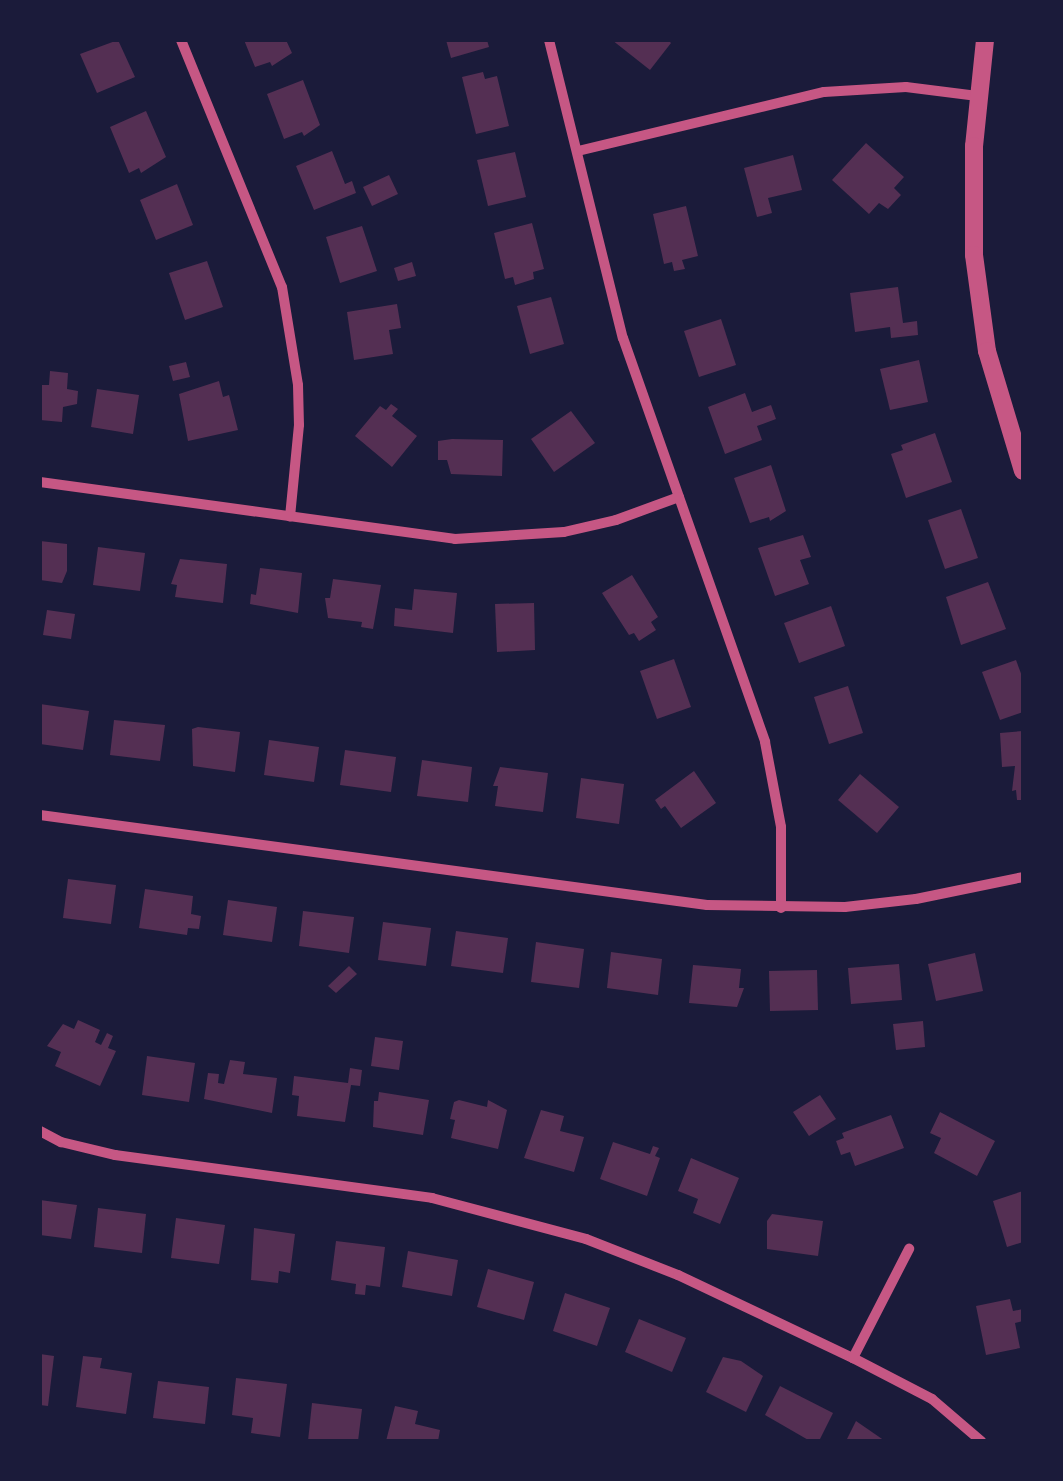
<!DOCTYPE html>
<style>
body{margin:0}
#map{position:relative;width:1063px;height:1481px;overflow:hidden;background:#1b1b3a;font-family:Raleway,sans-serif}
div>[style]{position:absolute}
.building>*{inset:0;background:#542f53}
.minor>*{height:10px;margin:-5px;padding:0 5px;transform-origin:5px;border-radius:5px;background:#c65784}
.tertiary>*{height:18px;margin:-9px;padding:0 9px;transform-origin:9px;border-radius:9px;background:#c65784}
span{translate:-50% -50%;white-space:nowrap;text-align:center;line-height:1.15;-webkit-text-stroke:8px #1b1b3a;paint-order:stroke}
.frame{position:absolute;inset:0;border:42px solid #1b1b3a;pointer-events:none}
</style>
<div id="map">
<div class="building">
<i style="clip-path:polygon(118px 40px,135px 77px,97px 93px,80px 54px)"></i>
<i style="clip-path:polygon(244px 40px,286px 40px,292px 53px,272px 66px,270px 62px,255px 67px)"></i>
<i style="clip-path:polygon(446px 40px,487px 40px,489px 47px,451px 58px)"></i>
<i style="clip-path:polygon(612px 40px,668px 40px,671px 43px,650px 70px)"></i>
<i style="clip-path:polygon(483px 72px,485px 79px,497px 76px,509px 126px,476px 134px,462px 77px)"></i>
<i style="clip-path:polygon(303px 80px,320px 125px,304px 136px,302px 132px,284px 139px,267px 94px)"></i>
<i style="clip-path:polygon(146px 111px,166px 157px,141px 173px,139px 168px,129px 173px,110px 127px)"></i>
<i style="clip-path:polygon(866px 143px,904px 177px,894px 188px,901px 195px,888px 209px,879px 203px,869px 214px,832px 180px)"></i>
<i style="clip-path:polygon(332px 151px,345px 184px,352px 181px,356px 193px,314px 210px,296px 166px)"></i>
<i style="clip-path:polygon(515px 152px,526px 197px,488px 206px,477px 160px)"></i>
<i style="clip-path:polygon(793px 155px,802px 190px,768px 198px,772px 213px,757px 217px,744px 168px)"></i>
<i style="clip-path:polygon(389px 175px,398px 194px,372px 206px,363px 187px)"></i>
<i style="clip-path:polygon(177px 184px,193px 225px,156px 240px,140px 200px)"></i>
<i style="clip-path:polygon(686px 206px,698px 256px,682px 260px,685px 269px,674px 271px,672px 262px,664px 264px,653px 214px)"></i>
<i style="clip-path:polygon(532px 223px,544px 269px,533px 272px,534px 279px,515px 285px,513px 277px,505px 279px,494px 233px)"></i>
<i style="clip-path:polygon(362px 226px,377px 271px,340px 283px,326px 237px)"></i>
<i style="clip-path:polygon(207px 261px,223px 307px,185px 320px,169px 273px)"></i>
<i style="clip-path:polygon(412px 262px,416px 276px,398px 281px,394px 268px)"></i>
<i style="clip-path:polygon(898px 287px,903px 323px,917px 321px,918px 335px,891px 338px,890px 327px,855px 332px,850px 293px)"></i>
<i style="clip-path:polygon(551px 297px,564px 344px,530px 354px,517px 306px)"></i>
<i style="clip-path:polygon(397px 304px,401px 328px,389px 330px,393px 354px,354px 360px,347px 312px)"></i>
<i style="clip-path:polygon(721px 319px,736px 365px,699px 377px,684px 331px)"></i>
<i style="clip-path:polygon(919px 360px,928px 402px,890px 410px,880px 369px)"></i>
<i style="clip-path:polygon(186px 362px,190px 377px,173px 381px,169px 366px)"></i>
<i style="clip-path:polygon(50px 371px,68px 373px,67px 389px,78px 391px,77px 404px,63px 407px,62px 422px,40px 420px,40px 385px,49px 385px)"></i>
<i style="clip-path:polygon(219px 381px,223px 397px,229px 395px,238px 430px,188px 441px,179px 394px)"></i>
<i style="clip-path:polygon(97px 389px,139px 395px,133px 434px,91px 427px)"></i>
<i style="clip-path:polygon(745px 393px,752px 412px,771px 405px,776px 419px,757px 426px,762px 440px,725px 454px,708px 407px)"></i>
<i style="clip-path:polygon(391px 404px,398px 409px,392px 416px,417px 436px,392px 467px,355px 436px,380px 406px,386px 410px)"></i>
<i style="clip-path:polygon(571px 411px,595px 443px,554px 472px,531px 439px)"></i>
<i style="clip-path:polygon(935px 433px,952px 482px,906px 498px,891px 454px,903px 450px,901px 445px)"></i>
<i style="clip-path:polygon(452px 439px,503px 440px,502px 476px,451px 474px,447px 460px,438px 460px,438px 441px)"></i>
<i style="clip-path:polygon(771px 465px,786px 511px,770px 521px,769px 517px,750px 523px,734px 478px)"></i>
<i style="clip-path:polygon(961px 509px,978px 558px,945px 569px,928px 520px)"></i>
<i style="clip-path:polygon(803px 535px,811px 557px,800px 560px,809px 584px,775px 596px,758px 548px)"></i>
<i style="clip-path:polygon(40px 541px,67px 544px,67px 571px,62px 583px,40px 580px)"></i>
<i style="clip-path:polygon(98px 547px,145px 553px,140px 591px,93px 585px)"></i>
<i style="clip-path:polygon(180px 559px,227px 564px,223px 603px,175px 597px,177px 585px,171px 584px)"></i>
<i style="clip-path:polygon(260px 568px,302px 573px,298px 613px,250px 604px,251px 594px,256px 595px)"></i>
<i style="clip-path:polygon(632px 575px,658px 617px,651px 622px,656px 630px,639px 641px,634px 633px,629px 635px,602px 593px)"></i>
<i style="clip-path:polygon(333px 579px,381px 585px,373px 629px,361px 627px,362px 622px,328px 618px,325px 598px,330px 598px)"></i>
<i style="clip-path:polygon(988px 582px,1006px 629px,961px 645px,946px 597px)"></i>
<i style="clip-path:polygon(414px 589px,457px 593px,453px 633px,394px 626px,395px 608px,412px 610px)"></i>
<i style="clip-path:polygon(534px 603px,535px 650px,497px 652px,495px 604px)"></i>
<i style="clip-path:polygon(831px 606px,845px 646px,799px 663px,784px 623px)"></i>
<i style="clip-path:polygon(47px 610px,75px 614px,71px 639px,43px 635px)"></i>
<i style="clip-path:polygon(674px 659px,691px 707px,657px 719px,640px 671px)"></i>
<i style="clip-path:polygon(1016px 660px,1023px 679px,1023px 712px,1000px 720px,982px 672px)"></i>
<i style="clip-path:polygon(848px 686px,863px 733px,829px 744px,814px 697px)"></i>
<i style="clip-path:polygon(40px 704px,89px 711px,83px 750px,40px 744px)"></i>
<i style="clip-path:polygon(114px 720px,165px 725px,160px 761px,110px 755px)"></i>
<i style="clip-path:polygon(198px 727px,240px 732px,235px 772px,193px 766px,192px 729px)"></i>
<i style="clip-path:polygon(1023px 731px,1023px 800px,1017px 800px,1016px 790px,1012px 791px,1015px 766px,1002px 767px,1000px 733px)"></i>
<i style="clip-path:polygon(269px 740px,319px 747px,314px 782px,264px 775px)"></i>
<i style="clip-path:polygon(345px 750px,396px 757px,391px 792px,340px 785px)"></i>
<i style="clip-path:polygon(422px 760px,472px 767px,468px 802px,417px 796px)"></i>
<i style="clip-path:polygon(500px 767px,548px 773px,543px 812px,495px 806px,498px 786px,493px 786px)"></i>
<i style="clip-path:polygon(694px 771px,716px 803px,681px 828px,665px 806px,661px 809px,655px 800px)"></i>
<i style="clip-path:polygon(860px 774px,899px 807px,877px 833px,838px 800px)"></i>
<i style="clip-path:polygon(581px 778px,624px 784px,619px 824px,576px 818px)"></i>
<i style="clip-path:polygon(68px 879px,116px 885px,111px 924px,63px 918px)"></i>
<i style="clip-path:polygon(145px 889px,193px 896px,191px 914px,201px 916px,199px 929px,188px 928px,187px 935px,139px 928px)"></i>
<i style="clip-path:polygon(228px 900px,277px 907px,272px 942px,223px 935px)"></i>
<i style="clip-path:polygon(303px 911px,354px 917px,349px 953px,299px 946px)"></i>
<i style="clip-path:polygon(383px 922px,431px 928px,426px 966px,378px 960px)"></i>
<i style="clip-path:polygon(456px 931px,508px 938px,503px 973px,451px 966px)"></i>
<i style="clip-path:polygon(536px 942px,584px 949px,579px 988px,531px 982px)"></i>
<i style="clip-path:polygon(611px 952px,662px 959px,658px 995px,607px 988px)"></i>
<i style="clip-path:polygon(975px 953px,983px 991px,936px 1001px,928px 964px)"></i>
<i style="clip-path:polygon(899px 964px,902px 1000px,851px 1004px,848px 968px)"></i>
<i style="clip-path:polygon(693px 965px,741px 969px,739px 988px,744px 988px,737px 1007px,689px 1003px)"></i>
<i style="clip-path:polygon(349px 966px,357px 974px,336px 993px,328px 986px)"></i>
<i style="clip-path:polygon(817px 970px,818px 1010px,770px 1011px,769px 971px)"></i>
<i style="clip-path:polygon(78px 1020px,100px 1030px,95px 1042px,101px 1045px,107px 1033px,113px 1036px,108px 1048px,116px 1051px,100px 1086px,55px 1066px,61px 1052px,47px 1046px,63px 1024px,74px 1029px)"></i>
<i style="clip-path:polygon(923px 1021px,925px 1047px,896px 1050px,893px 1024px)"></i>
<i style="clip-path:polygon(375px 1037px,403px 1041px,399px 1070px,371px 1066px)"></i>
<i style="clip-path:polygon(147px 1056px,195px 1063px,189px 1102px,142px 1095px)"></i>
<i style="clip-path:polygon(230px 1060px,245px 1062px,243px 1074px,277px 1078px,272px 1113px,204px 1099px,208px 1073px,219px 1074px,218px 1083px,224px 1084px)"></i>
<i style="clip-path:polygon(350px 1068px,362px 1070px,360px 1086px,351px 1085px,345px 1122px,297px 1116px,299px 1096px,292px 1095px,294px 1076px,348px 1083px)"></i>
<i style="clip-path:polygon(379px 1092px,429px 1100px,423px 1135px,373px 1127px,374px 1101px,378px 1101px)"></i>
<i style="clip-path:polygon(820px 1095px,836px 1119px,809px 1136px,793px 1112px)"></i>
<i style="clip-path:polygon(459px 1100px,487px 1107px,488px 1100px,507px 1110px,498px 1149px,451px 1138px,455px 1120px,450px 1119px,454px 1102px)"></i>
<i style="clip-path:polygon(541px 1110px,564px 1116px,560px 1131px,584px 1137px,574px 1172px,524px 1158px)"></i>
<i style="clip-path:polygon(940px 1112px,995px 1141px,977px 1176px,934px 1153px,941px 1138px,930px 1133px)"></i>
<i style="clip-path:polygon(891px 1115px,904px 1148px,855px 1166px,850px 1152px,841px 1155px,836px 1141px,844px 1138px,842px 1133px)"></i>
<i style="clip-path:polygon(613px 1142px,650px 1154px,653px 1146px,659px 1148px,655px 1156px,660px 1158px,647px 1196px,600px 1179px)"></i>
<i style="clip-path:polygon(691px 1158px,739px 1178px,720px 1224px,693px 1213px,698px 1199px,678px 1191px)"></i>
<i style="clip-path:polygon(1023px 1191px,1023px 1242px,1007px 1247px,993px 1201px)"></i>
<i style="clip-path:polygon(40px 1200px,77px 1205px,71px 1239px,40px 1235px)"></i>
<i style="clip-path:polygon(98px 1208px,146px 1214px,142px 1253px,94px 1247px)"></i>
<i style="clip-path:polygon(772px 1214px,823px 1221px,818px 1256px,767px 1249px,767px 1221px)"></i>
<i style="clip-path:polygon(176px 1218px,225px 1225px,219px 1264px,171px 1258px)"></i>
<i style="clip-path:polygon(254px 1228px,295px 1234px,290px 1273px,279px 1271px,278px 1283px,251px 1280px)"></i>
<i style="clip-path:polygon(336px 1241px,385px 1247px,380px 1287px,366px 1285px,365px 1295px,355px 1294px,356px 1284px,331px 1280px)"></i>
<i style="clip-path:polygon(408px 1251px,458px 1260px,452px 1296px,402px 1287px)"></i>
<i style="clip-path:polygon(488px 1269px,534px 1282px,524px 1320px,477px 1307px)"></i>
<i style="clip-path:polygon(565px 1293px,610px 1308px,597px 1346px,553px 1331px)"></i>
<i style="clip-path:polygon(1010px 1299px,1013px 1311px,1023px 1309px,1023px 1321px,1015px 1323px,1020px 1348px,986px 1355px,976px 1306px)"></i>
<i style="clip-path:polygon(639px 1319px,686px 1338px,672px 1372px,625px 1352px)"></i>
<i style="clip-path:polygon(40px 1354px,54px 1356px,48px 1406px,40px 1405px)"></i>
<i style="clip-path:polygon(83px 1356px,102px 1358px,100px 1368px,132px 1373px,126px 1414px,76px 1407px)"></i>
<i style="clip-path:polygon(723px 1357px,741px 1361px,763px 1376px,746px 1412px,706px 1392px)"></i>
<i style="clip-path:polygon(236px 1378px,287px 1384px,280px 1437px,251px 1433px,253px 1418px,232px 1415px)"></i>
<i style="clip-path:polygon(158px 1381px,209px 1387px,205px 1424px,153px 1418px)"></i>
<i style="clip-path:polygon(780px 1386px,833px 1413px,819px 1441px,810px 1441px,765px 1415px)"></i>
<i style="clip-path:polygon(312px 1403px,362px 1409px,358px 1441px,308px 1441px)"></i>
<i style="clip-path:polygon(395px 1406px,418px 1411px,415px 1424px,440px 1430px,438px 1441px,386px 1441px)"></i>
<i style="clip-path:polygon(856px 1421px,885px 1441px,846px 1441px)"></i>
</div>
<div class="minor">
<i style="left:181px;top:40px;width:267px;rotate:67.8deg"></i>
<i style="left:282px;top:287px;width:99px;rotate:80.7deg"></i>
<i style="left:298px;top:385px;width:40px;rotate:88.6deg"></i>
<i style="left:299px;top:425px;width:92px;rotate:95.6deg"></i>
<i style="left:549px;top:40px;width:307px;rotate:76.1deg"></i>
<i style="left:623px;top:338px;width:428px;rotate:70.6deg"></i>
<i style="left:765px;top:742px;width:86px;rotate:79.3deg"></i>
<i style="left:781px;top:827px;width:81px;rotate:90deg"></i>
<i style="left:578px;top:151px;width:253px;rotate:-13.5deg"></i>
<i style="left:824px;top:92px;width:82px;rotate:-3.5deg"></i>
<i style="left:906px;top:87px;width:72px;rotate:7.2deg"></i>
<i style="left:40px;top:482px;width:419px;rotate:7.8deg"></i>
<i style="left:455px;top:539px;width:109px;rotate:-3.7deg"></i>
<i style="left:564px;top:532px;width:53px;rotate:-13deg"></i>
<i style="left:616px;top:520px;width:67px;rotate:-20.1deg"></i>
<i style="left:40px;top:815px;width:673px;rotate:7.68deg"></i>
<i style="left:707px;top:905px;width:138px;rotate:0.8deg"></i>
<i style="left:845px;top:907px;width:71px;rotate:-6.4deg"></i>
<i style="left:916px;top:899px;width:109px;rotate:-11.6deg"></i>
<i style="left:40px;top:1131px;width:24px;rotate:28deg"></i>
<i style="left:61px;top:1142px;width:56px;rotate:13.5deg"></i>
<i style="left:115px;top:1155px;width:320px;rotate:7.7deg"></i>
<i style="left:432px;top:1198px;width:159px;rotate:14.9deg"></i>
<i style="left:586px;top:1239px;width:99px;rotate:21.4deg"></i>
<i style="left:678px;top:1275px;width:194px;rotate:25.4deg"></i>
<i style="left:853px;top:1358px;width:89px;rotate:27.4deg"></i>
<i style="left:932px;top:1399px;width:65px;rotate:40.6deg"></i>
<i style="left:853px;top:1358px;width:123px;rotate:-62.8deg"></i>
</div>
<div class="tertiary">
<i style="left:985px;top:40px;width:107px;rotate:95.9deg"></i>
<i style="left:974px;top:146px;width:109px;rotate:90deg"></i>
<i style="left:974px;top:255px;width:97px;rotate:82.3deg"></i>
<i style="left:987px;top:351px;width:125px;rotate:73.3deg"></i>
</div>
<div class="frame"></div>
</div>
